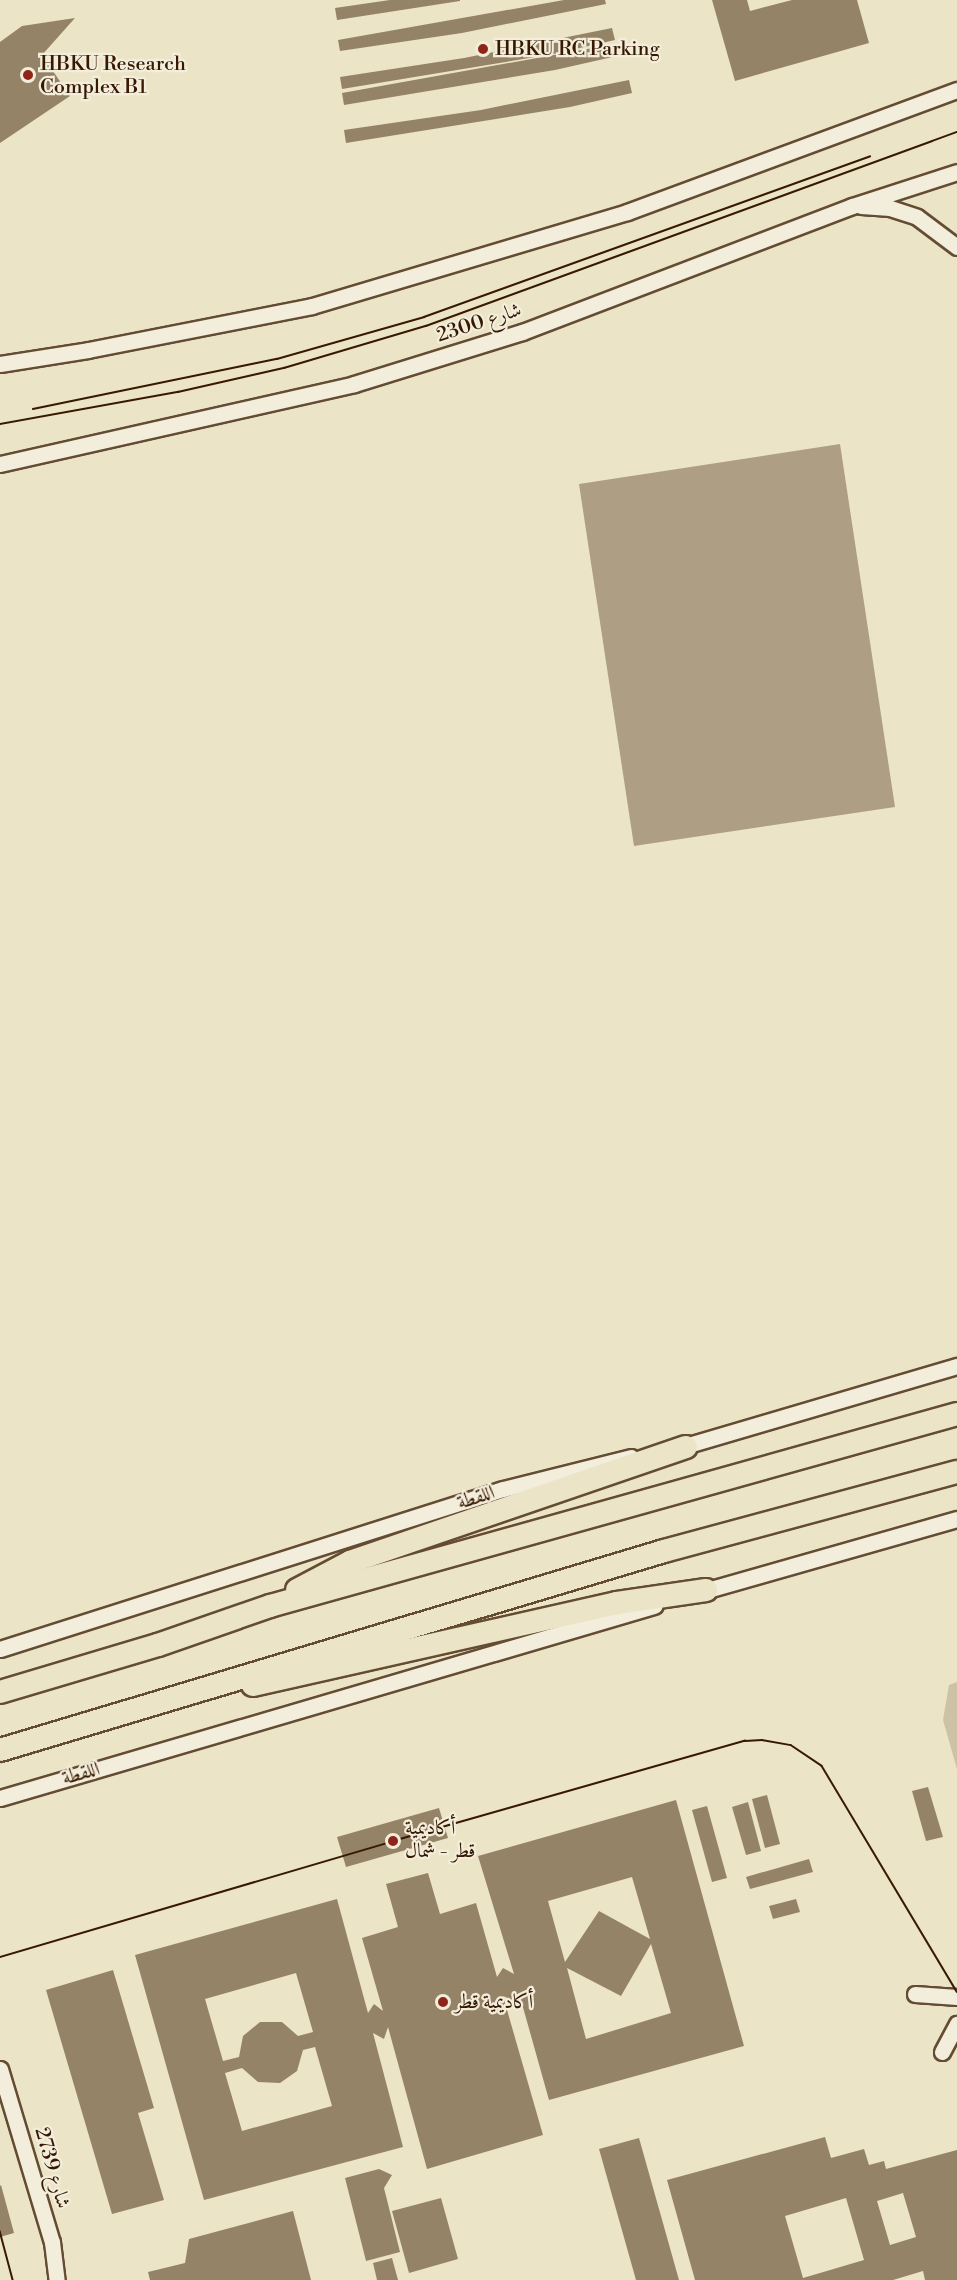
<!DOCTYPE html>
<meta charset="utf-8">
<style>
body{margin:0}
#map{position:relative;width:957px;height:2280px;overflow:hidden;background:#ece4c7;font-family:"Libre Bodoni",Amiri,serif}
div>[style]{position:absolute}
.green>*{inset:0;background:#cdc1a6}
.water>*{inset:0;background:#ae9f84}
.building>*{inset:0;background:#958368}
.roads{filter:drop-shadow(2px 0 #644c33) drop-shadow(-2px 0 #644c33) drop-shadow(0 2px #644c33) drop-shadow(0 -2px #644c33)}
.minor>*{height:15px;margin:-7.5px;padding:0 7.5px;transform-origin:7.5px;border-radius:7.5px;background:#f3eddb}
.primary>*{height:22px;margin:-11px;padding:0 11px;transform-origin:11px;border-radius:11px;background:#ece4c7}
.tram>*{height:1.5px;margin:-0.75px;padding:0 0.75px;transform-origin:0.75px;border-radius:0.75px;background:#371902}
.dots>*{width:16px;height:16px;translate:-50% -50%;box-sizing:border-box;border:3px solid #f3eddb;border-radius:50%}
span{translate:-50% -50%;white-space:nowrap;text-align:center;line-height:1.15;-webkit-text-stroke:4.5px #f3eddb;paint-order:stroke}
.poi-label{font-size:20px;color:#371902}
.left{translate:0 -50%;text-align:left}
.street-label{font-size:20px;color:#371902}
</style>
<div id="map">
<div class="green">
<i style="clip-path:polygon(957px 1682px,957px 1769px,943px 1720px,949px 1685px)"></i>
</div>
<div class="water">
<i style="clip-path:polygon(840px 444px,895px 807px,634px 846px,579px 484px)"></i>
</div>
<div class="building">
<i style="clip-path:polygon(390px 0,460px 0,460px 1px,337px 20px,335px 8px)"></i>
<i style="clip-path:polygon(564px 0,605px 0,606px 4px,462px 33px,340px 51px,338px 40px)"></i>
<i style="clip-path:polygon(712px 0,747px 0,750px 11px,792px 0,857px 0,869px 43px,735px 81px)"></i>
<i style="clip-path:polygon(75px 18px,42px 55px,70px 96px,0 143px,0 42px,22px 26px)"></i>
<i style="clip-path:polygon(612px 28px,615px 40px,553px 54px,342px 89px,340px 77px,464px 58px)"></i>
<i style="clip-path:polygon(615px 44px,617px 56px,555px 70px,344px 105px,342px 93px)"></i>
<i style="clip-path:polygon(629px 80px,632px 93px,570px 107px,346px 143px,344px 130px,481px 110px)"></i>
<i style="clip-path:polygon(928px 1787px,943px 1837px,926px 1841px,912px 1791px)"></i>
<i style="clip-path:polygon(767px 1795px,780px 1844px,765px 1848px,752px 1799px)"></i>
<i style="clip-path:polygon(evenodd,676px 1800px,744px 2046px,549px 2100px,519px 1993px,512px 2000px,503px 1996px,543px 2135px,427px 2169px,388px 2027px,384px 2039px,373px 2033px,403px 2147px,204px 2200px,135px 1955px,337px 1899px,368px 2013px,374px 2004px,383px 2011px,362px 1938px,398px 1927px,386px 1884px,428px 1873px,440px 1914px,476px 1903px,497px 1977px,503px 1968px,514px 1974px,478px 1856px,676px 1800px,632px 1877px,650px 1939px,599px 1911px,565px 1962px,548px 1901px,632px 1877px,676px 1800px,651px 1944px,671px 2013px,586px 2039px,567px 1968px,621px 1996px,651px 1944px,676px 1800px,296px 1973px,313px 2032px,298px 2036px,282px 2022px,260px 2022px,243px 2036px,239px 2057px,223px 2061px,205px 1999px,296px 1973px,676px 1800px,315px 2047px,332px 2106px,242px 2131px,225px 2073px,242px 2068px,258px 2082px,280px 2083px,297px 2071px,303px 2050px,315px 2047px)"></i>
<i style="clip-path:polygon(748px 1802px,761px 1851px,746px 1855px,732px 1807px)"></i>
<i style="clip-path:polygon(707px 1806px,727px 1878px,712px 1882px,692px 1810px)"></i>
<i style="clip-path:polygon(439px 1808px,448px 1838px,346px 1867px,337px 1837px)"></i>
<i style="clip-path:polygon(809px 1859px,813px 1872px,750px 1889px,746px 1877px)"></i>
<i style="clip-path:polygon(796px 1899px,800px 1912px,773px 1919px,769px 1906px)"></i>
<i style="clip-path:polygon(113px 1970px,154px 2108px,138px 2113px,164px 2200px,112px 2214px,46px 1990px)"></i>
<i style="clip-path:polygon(evenodd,825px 2137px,831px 2158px,864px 2149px,869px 2165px,884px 2161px,886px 2169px,957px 2150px,957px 2280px,925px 2280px,923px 2271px,893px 2280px,695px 2280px,667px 2180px,825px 2137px,903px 2193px,916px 2237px,890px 2245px,877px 2201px,903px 2193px,825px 2137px,846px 2198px,864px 2260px,803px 2278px,785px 2216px,846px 2198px)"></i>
<i style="clip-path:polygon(639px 2138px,679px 2280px,636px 2280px,599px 2149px)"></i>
<i style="clip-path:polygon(379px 2169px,392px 2175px,384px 2188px,400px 2252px,366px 2261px,345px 2178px)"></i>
<i style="clip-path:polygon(1px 2185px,14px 2233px,0 2237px,0 2186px)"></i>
<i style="clip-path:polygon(441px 2198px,458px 2259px,409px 2273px,392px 2211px)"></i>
<i style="clip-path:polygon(293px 2211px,311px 2280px,150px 2280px,148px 2272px,185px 2263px,189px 2239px)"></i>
<i style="clip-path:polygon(392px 2258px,398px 2280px,377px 2280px,373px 2263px)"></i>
</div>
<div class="roads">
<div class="minor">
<i style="left:861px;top:206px;width:29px;rotate:4deg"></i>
<i style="left:890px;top:208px;width:28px;rotate:18deg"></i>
<i style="left:917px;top:217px;width:50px;rotate:36.9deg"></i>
<i style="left:0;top:364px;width:89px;rotate:-9deg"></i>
<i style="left:88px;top:350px;width:228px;rotate:-11.1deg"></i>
<i style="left:312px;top:306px;width:329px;rotate:-16.6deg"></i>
<i style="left:627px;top:212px;width:352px;rotate:-20.3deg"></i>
<i style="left:0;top:464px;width:363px;rotate:-12.7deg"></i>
<i style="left:354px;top:384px;width:176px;rotate:-17.2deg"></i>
<i style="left:522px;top:332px;width:353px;rotate:-20.9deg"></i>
<i style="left:852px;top:206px;width:110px;rotate:-17.9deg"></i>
<i style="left:678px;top:1448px;width:291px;rotate:-16.4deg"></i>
<i style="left:697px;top:1593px;width:270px;rotate:-15.9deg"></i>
<i style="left:0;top:1649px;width:528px;rotate:-17.65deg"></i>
<i style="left:503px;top:1489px;width:132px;rotate:-14deg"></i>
<i style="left:0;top:1798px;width:682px;rotate:-16.36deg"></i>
<i style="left:915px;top:1994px;width:42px;rotate:4.1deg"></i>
<i style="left:942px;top:2052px;width:32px;rotate:-62deg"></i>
<i style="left:0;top:2069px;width:181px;rotate:73.3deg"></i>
<i style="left:52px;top:2242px;width:38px;rotate:83deg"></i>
</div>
<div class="primary">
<i style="left:297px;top:1590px;width:60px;rotate:-27.8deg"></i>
<i style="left:350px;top:1562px;width:355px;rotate:-18.9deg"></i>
<i style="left:253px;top:1685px;width:373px;rotate:-12.7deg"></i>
<i style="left:617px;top:1603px;width:90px;rotate:-8.3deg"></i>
<i style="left:0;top:1692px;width:165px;rotate:-16.6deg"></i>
<i style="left:158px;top:1645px;width:119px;rotate:-19.2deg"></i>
<i style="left:270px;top:1606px;width:713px;rotate:-15.61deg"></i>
<i style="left:0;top:1750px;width:693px;rotate:-16.68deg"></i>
<i style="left:664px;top:1551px;width:303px;rotate:-15.1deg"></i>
</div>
</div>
<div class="tram">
<i style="left:33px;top:409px;width:249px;rotate:-11.6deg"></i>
<i style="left:277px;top:359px;width:153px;rotate:-15.9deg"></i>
<i style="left:424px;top:317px;width:474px;rotate:-19.8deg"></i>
<i style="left:0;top:424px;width:181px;rotate:-10.2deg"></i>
<i style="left:178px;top:392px;width:109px;rotate:-12.8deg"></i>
<i style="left:284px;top:368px;width:148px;rotate:-16.5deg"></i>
<i style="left:426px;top:326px;width:565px;rotate:-20.07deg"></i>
<i style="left:0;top:1957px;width:410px;rotate:-16.4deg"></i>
<i style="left:393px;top:1841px;width:366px;rotate:-15.9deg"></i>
<i style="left:745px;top:1741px;width:17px;rotate:-3deg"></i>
<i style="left:762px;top:1740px;width:29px;rotate:10deg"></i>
<i style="left:791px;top:1745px;width:37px;rotate:34deg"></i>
<i style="left:822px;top:1766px;width:263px;rotate:59.1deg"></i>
<i style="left:0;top:2231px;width:51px;rotate:75.1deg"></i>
</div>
<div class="dots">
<i style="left:483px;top:49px;background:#8f2418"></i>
<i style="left:28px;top:75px;background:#8f2418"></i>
<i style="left:393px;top:1841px;background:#8f2418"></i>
<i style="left:443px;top:2002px;background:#8f2418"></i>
</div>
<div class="poi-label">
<span class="left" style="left:495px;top:49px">HBKU RC Parking</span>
<span class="left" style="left:40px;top:76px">HBKU Research<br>Complex B1</span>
<span class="left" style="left:405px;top:1840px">أكاديمية<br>قطر - شمال</span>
<span class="left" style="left:455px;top:2002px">أكاديمية قطر</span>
</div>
<div class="street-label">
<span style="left:479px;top:323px;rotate:-18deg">شارع 2300</span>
<span style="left:476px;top:1498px;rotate:-18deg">اللقطة</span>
<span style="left:81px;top:1774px;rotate:-16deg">اللقطة</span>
<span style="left:52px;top:2168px;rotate:74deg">شارع 2739</span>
</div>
</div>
